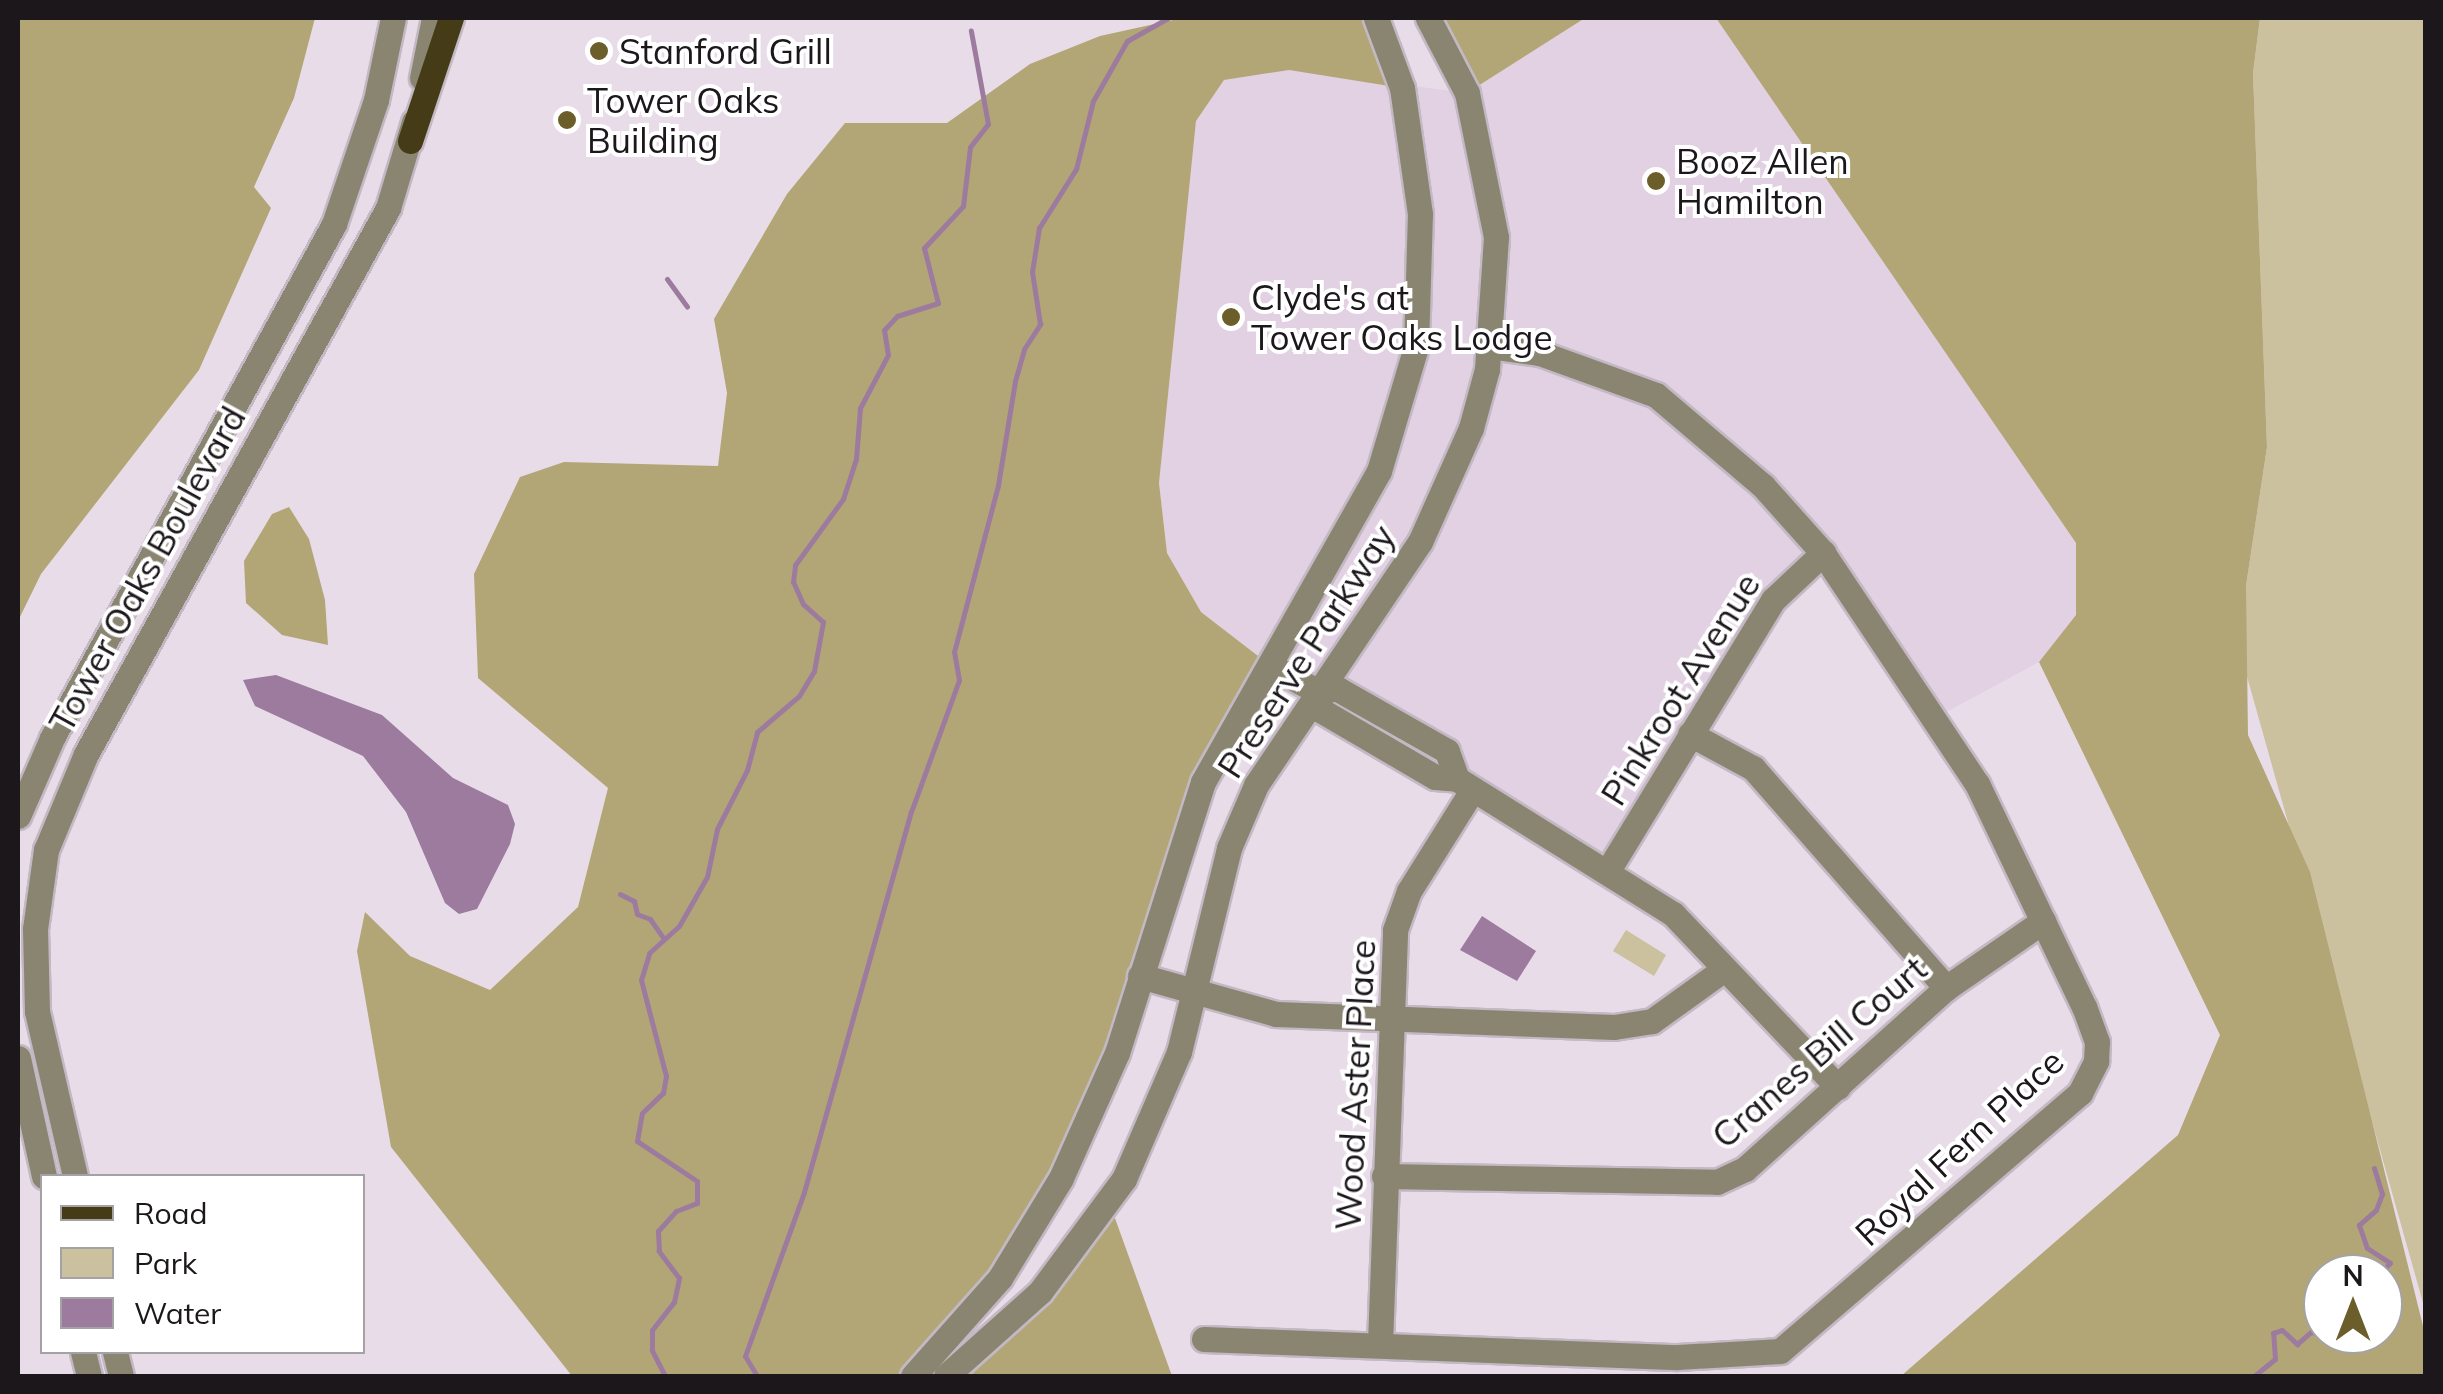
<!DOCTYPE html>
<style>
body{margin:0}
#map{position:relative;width:2443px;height:1394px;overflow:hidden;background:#e8dce9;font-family:Mulish,sans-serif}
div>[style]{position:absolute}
.built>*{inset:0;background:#e2d0e3}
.green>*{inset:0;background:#cbc19e}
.forest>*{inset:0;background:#b3a676}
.water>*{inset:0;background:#9d7b9f}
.stream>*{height:5px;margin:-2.5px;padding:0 2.5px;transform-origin:2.5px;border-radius:2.5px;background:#9d7b9f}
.roads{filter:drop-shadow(2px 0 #c3b9c4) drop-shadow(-2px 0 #c3b9c4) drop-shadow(0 2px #c3b9c4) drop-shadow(0 -2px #c3b9c4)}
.minor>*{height:25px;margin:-12.5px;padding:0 12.5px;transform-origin:12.5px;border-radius:12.5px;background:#8a8571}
.major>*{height:25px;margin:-12.5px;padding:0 12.5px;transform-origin:12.5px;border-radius:12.5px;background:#453b16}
.dots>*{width:28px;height:28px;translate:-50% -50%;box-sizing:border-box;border:5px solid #fff;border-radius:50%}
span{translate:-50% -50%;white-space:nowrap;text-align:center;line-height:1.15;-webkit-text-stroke:8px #fff;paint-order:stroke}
.poi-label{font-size:35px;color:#1b171b}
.left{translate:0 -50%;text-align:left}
.street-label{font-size:35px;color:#1b171b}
.frame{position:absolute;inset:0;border:20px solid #1b171b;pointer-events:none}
.legend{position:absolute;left:40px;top:1174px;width:325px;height:180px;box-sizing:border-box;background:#fff;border:2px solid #a4a2a4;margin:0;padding:12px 18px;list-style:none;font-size:30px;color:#1b171b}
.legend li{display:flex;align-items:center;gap:20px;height:50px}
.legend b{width:50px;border:2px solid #a4a2a4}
.north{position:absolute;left:2303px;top:1254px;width:100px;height:100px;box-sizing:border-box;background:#fff;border:2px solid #a4a2a4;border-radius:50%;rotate:0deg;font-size:28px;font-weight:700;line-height:40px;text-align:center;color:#1b171b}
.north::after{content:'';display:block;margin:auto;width:35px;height:45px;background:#6c5e2b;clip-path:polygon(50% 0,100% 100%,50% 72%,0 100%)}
</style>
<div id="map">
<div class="built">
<i style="clip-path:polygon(1585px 18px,1716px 18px,2076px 543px,2076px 615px,2039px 662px,1937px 717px,1824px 554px,1798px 572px,1607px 872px,1457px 779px,1447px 751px,1271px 666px,1201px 612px,1167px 553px,1159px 483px,1196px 121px,1224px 80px,1289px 70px,1467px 93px)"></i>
</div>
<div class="green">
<i style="clip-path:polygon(2260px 18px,2425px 18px,2425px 1310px,2246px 673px,2246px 586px,2267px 447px,2253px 73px)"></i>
<i style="clip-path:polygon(1626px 930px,1666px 955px,1654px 976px,1613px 951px)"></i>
</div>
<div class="forest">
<i style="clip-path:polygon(18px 18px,315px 18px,294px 98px,254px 187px,271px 208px,199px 370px,41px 574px,18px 621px)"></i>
<i style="clip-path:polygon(1182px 18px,1376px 18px,1402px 88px,1289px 70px,1224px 80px,1196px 121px,1159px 483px,1167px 553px,1201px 612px,1271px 666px,1238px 720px,1061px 1178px,913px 1376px,572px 1376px,391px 1147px,357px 951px,365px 912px,410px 956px,490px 990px,578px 907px,608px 788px,478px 678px,474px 574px,520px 477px,564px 462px,718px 466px,727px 393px,714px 319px,787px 194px,845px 123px,947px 123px,1030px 64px,1100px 36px)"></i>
<i style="clip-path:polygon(1428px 18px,1585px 18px,1467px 93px)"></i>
<i style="clip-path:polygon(evenodd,1716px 18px,2260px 18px,2253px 73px,2267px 447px,2246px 586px,2248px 735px,2310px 872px,2425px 1334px,2425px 1376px,1901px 1376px,2178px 1135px,2220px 1035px,2039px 662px,2076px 615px,2076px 543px,1716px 18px,2383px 1274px,2383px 1334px,2323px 1334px,2323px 1274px,2383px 1274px)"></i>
<i style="clip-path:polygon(289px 507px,309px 539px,325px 600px,328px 645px,282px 635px,246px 603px,244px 561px,272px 514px)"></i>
<i style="clip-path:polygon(1112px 1210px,1172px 1376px,946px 1376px)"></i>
</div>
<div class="water">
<i style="clip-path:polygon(276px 675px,382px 715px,453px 778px,508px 805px,515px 824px,510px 844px,477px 909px,459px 914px,445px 903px,406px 812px,363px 756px,255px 706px,243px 680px)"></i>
<i style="clip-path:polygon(1482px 916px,1536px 951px,1517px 981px,1460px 950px)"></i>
</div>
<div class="stream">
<i style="left:667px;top:279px;width:34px;rotate:54deg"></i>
<i style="left:620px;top:894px;width:16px;rotate:27deg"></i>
<i style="left:634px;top:901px;width:13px;rotate:77deg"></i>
<i style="left:637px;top:914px;width:14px;rotate:21deg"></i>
<i style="left:650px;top:919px;width:24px;rotate:55deg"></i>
<i style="left:2374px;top:1168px;width:27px;rotate:73deg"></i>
<i style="left:2382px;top:1194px;width:17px;rotate:111deg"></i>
<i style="left:2376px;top:1210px;width:23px;rotate:139deg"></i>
<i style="left:2359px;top:1225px;width:24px;rotate:71deg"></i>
<i style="left:2367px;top:1248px;width:27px;rotate:33deg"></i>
<i style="left:2390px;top:1263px;width:16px;rotate:135deg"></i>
<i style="left:665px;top:1376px;width:29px;rotate:-117deg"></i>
<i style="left:652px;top:1350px;width:20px;rotate:-90deg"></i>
<i style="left:652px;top:1330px;width:36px;rotate:-52deg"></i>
<i style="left:674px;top:1302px;width:25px;rotate:-78deg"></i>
<i style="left:679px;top:1278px;width:34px;rotate:-127deg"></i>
<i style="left:659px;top:1251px;width:20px;rotate:-93deg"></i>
<i style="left:658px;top:1231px;width:27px;rotate:-48deg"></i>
<i style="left:676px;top:1211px;width:22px;rotate:-21deg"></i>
<i style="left:697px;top:1203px;width:22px;rotate:-90deg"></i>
<i style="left:697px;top:1181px;width:72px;rotate:-146.3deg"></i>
<i style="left:637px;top:1141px;width:28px;rotate:-80deg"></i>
<i style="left:642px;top:1113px;width:29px;rotate:-44deg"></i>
<i style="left:663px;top:1093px;width:17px;rotate:-80deg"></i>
<i style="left:666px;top:1076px;width:99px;rotate:-104.6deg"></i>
<i style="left:641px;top:980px;width:28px;rotate:-73deg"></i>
<i style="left:649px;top:953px;width:40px;rotate:-42deg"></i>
<i style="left:679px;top:926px;width:56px;rotate:-60.3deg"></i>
<i style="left:707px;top:877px;width:49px;rotate:-78.2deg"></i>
<i style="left:717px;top:829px;width:66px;rotate:-63deg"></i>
<i style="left:747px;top:770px;width:39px;rotate:-75deg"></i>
<i style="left:757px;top:732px;width:55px;rotate:-40.6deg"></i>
<i style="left:799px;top:696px;width:29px;rotate:-59deg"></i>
<i style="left:814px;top:671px;width:50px;rotate:-79.6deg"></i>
<i style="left:823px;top:622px;width:27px;rotate:-138deg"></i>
<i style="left:803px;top:604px;width:24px;rotate:-114deg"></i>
<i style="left:793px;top:582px;width:17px;rotate:-83deg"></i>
<i style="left:795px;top:565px;width:82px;rotate:-54deg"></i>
<i style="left:843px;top:499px;width:42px;rotate:-72deg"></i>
<i style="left:856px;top:459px;width:51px;rotate:-85.5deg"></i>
<i style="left:860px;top:408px;width:60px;rotate:-62.2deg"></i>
<i style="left:888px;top:355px;width:25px;rotate:-99deg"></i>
<i style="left:884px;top:330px;width:19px;rotate:-47deg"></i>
<i style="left:897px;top:316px;width:43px;rotate:-17.6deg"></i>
<i style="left:938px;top:303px;width:57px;rotate:-104.3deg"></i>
<i style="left:924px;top:248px;width:57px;rotate:-47.1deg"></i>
<i style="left:963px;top:206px;width:59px;rotate:-83.2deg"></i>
<i style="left:970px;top:147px;width:29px;rotate:-52deg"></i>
<i style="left:988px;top:124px;width:95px;rotate:-100.4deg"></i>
<i style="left:757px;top:1376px;width:23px;rotate:-121deg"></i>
<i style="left:745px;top:1356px;width:174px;rotate:-70.2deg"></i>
<i style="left:804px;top:1192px;width:395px;rotate:-74.3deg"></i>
<i style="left:911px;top:812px;width:140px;rotate:-70deg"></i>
<i style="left:959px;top:680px;width:28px;rotate:-100deg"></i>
<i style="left:954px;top:652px;width:173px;rotate:-75.2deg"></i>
<i style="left:998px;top:485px;width:105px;rotate:-80.7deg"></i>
<i style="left:1015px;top:381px;width:33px;rotate:-74deg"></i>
<i style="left:1024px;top:349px;width:30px;rotate:-57deg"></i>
<i style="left:1040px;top:324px;width:53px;rotate:-98.7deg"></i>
<i style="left:1032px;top:272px;width:45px;rotate:-81deg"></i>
<i style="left:1039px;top:228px;width:70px;rotate:-57.9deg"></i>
<i style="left:1076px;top:169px;width:70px;rotate:-76deg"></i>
<i style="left:1093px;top:101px;width:69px;rotate:-60.5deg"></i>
<i style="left:1127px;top:41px;width:47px;rotate:-29.3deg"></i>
<i style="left:2254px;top:1376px;width:27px;rotate:-39deg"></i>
<i style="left:2275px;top:1359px;width:26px;rotate:-94deg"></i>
<i style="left:2273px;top:1333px;width:9px;rotate:-18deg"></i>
<i style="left:2282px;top:1330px;width:21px;rotate:43deg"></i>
<i style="left:2297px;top:1344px;width:18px;rotate:-41deg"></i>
<i style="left:2311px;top:1332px;width:13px;rotate:9deg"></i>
</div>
<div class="roads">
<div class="minor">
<i style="left:422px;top:78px;width:61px;rotate:-78.7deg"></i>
<i style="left:1271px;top:666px;width:50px;rotate:28.6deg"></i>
<i style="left:1690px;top:734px;width:72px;rotate:28.4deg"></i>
<i style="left:1753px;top:768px;width:293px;rotate:48.7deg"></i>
<i style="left:1457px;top:779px;width:30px;rotate:-110deg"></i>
<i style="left:1447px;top:751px;width:125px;rotate:-150.4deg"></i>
<i style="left:1338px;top:689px;width:23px;rotate:178deg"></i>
<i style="left:1315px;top:690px;width:22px;rotate:72deg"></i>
<i style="left:1322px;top:711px;width:131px;rotate:30.3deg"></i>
<i style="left:1435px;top:777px;width:22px;rotate:5deg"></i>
<i style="left:1457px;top:779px;width:255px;rotate:32deg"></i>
<i style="left:1673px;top:914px;width:239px;rotate:46.4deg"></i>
<i style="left:18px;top:816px;width:85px;rotate:-66.4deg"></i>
<i style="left:52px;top:738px;width:586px;rotate:-61.25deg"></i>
<i style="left:334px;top:224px;width:131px;rotate:-71.3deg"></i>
<i style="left:376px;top:100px;width:84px;rotate:-78.3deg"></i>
<i style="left:1607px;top:872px;width:319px;rotate:-58.6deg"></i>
<i style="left:1773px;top:600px;width:69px;rotate:-43.2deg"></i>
<i style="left:1140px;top:976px;width:141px;rotate:15.6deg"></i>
<i style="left:1276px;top:1014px;width:338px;rotate:2.2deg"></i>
<i style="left:1614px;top:1027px;width:38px;rotate:-9deg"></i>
<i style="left:1652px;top:1021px;width:87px;rotate:-35.7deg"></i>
<i style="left:18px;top:1058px;width:121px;rotate:77.6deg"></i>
<i style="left:75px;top:1176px;width:169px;rotate:-103deg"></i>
<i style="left:37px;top:1011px;width:82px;rotate:-91.4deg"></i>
<i style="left:35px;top:929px;width:80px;rotate:-82.1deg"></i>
<i style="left:46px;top:850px;width:104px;rotate:-67.4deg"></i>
<i style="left:86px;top:754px;width:624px;rotate:-61.05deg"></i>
<i style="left:388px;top:208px;width:90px;rotate:-73.2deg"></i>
<i style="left:1384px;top:1176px;width:333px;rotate:1deg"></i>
<i style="left:1717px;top:1182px;width:31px;rotate:-25deg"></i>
<i style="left:1745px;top:1169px;width:270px;rotate:-42deg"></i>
<i style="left:1946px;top:988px;width:118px;rotate:-34.6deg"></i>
<i style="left:1204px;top:1339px;width:474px;rotate:2.2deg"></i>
<i style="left:1678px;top:1357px;width:102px;rotate:-3.4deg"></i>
<i style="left:1780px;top:1351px;width:396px;rotate:-40.7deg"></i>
<i style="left:2080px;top:1093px;width:36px;rotate:-63deg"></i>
<i style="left:2096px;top:1061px;width:19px;rotate:-87deg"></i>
<i style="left:2097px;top:1042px;width:37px;rotate:-110deg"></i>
<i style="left:2084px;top:1007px;width:247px;rotate:-115.6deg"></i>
<i style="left:1977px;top:784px;width:278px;rotate:-123.7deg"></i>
<i style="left:1823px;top:553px;width:90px;rotate:-131.8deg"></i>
<i style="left:1763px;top:486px;width:140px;rotate:-139.6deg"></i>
<i style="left:1656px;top:395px;width:123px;rotate:-160.1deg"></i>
<i style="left:1540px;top:353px;width:51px;rotate:-172.2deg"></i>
<i style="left:1380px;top:1344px;width:414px;rotate:-87.9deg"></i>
<i style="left:1395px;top:930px;width:41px;rotate:-70.3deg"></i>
<i style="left:1409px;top:891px;width:120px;rotate:-57.9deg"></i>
<i style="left:83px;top:1352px;width:25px;rotate:76deg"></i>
<i style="left:115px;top:1352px;width:25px;rotate:76deg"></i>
<i style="left:913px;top:1376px;width:131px;rotate:-48.4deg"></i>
<i style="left:1000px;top:1278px;width:117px;rotate:-58.6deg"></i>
<i style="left:1061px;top:1178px;width:137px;rotate:-65.9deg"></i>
<i style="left:1117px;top:1053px;width:284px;rotate:-72.4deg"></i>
<i style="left:1203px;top:782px;width:357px;rotate:-60.5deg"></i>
<i style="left:1379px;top:471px;width:129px;rotate:-73.4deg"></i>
<i style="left:1416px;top:347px;width:133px;rotate:-88.3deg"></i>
<i style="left:1420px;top:214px;width:127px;rotate:-98.1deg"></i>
<i style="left:1402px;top:88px;width:75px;rotate:-110.4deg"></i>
<i style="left:946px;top:1376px;width:126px;rotate:-41.8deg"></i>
<i style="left:1040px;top:1292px;width:141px;rotate:-53.4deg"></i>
<i style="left:1124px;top:1179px;width:138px;rotate:-66.6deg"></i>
<i style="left:1179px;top:1052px;width:210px;rotate:-76.2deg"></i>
<i style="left:1229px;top:848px;width:69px;rotate:-66.8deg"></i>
<i style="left:1256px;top:785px;width:293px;rotate:-56deg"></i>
<i style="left:1420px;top:542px;width:125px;rotate:-65.9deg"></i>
<i style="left:1471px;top:428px;width:61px;rotate:-74.8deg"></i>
<i style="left:1487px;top:369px;width:132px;rotate:-86.1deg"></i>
<i style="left:1496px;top:237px;width:147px;rotate:-101.4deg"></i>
<i style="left:1467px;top:93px;width:85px;rotate:-117.5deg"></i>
</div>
<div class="major">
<i style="left:410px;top:141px;width:130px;rotate:-71.6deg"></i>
</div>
</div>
<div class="dots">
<i style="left:599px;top:51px;background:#6c5e2b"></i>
<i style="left:567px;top:120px;background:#6c5e2b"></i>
<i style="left:1656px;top:181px;background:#6c5e2b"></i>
<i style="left:1231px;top:317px;background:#6c5e2b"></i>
</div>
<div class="poi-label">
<span class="left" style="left:619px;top:51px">Stanford Grill</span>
<span class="left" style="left:587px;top:120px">Tower Oaks<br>Building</span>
<span class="left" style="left:1676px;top:181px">Booz Allen<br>Hamilton</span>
<span class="left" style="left:1251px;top:317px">Clyde's at<br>Tower Oaks Lodge</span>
</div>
<div class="street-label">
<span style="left:147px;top:569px;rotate:-61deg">Tower Oaks Boulevard</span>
<span style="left:1306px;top:651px;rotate:-57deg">Preserve Parkway</span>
<span style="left:1680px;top:689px;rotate:-58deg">Pinkroot Avenue</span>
<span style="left:1819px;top:1052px;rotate:-41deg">Cranes Bill Court</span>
<span style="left:1355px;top:1085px;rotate:-87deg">Wood Aster Place</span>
<span style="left:1959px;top:1147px;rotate:-43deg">Royal Fern Place</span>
</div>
<div class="frame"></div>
<ul class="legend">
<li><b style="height:12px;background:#453b16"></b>Road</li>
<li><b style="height:28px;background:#cbc19e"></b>Park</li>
<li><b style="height:28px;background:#9d7b9f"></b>Water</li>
</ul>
<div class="north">N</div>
</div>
